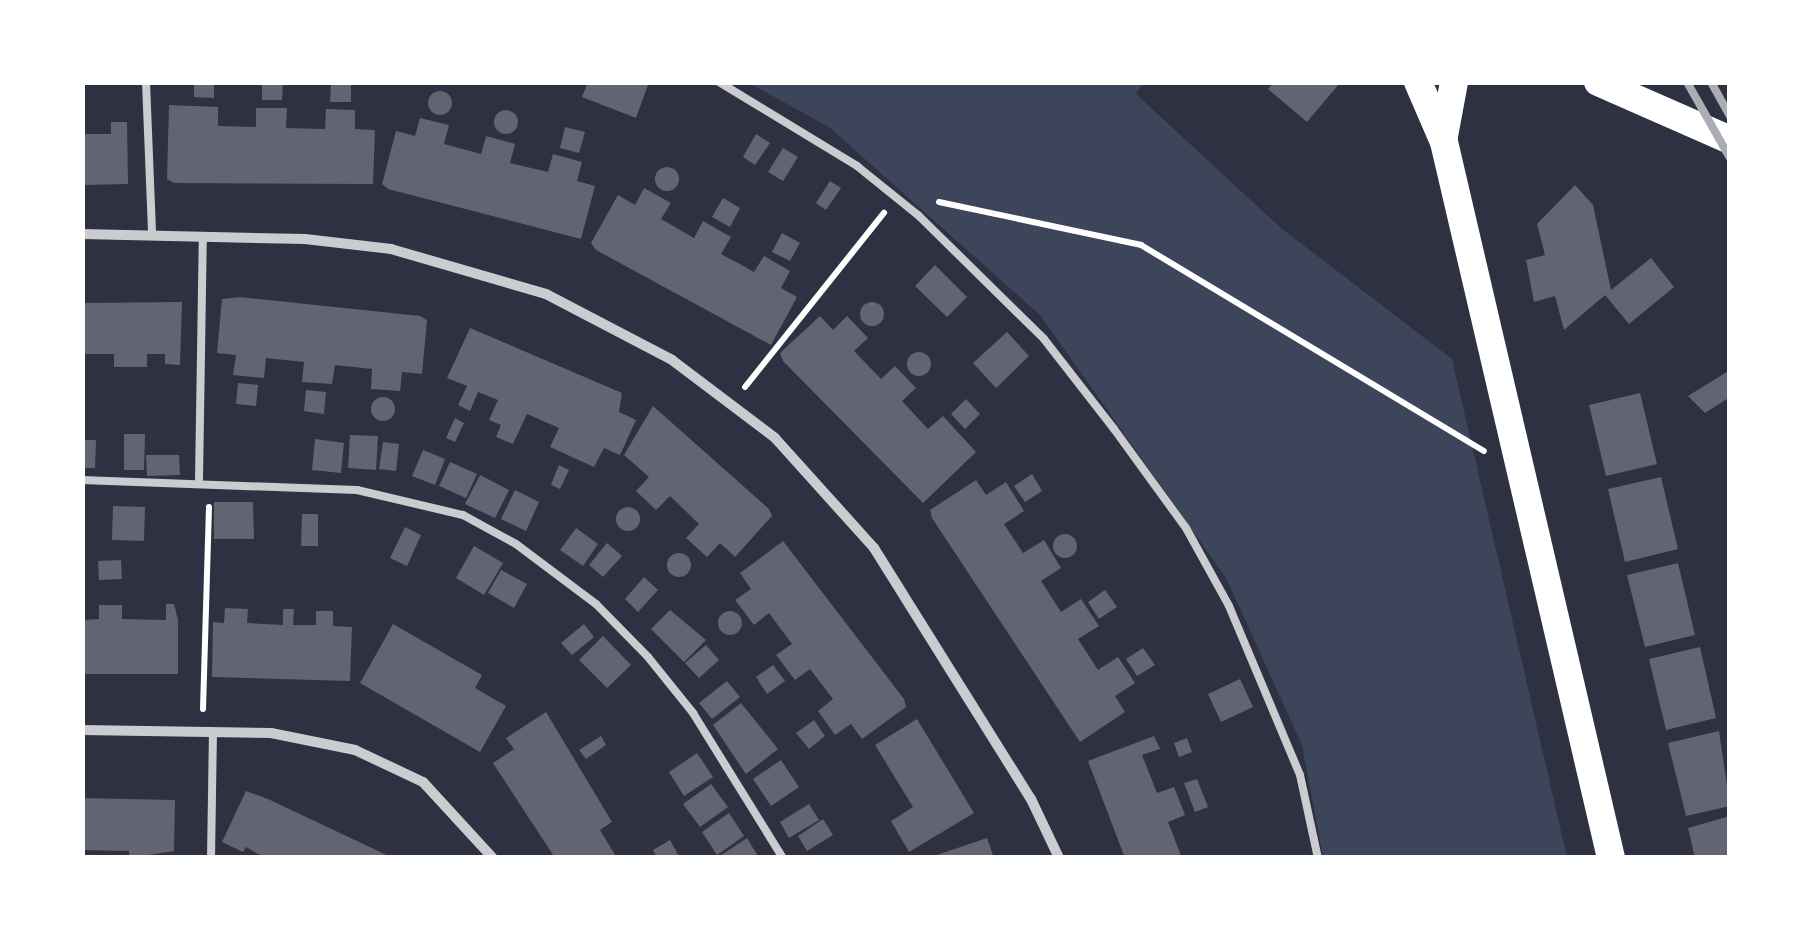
<!DOCTYPE html>
<style>
body{margin:0}
#map{position:relative;width:1812px;height:940px;overflow:hidden;background:#2d3142;font-family:"Roboto Condensed",sans-serif}
div>[style]{position:absolute}
.green>*{inset:0;background:#3c4559}
.building>*{inset:0;background:#626471}
.round{border-radius:50%}
.path>*{height:6px;margin:-3px;padding:0 3px;transform-origin:3px;border-radius:3px;background:#fff}
.service>*{height:8px;margin:-4px;padding:0 4px;transform-origin:4px;border-radius:4px;background:#caccd0}
.minor>*{height:10px;margin:-5px;padding:0 5px;transform-origin:5px;border-radius:5px;background:#caccd0}
.trunk>*{height:28px;margin:-14px;padding:0 14px;transform-origin:14px;border-radius:14px;background:#fff}
.rail>*{height:8px;margin:-4px;padding:0 4px;transform-origin:4px;border-radius:4px;background:#abadb3}
span{translate:-50% -50%;white-space:nowrap;text-align:center;line-height:1.15;-webkit-text-stroke:9px #fff;paint-order:stroke}
.frame{position:absolute;inset:0;border:85px solid #fff;pointer-events:none}
</style>
<div id="map">
<div class="green">
<i style="clip-path:polygon(749px 83px,1143px 83px,1136px 94px,1281px 228px,1452px 359px,1567px 857px,1323px 857px,1302px 745px,1226px 578px,1040px 315px,829px 127px)"></i>
</div>
<div class="building">
<i style="clip-path:polygon(194px 82px,214px 82px,214px 98px,194px 97px)"></i>
<i style="clip-path:polygon(262px 82px,283px 82px,282px 100px,262px 100px)"></i>
<i style="clip-path:polygon(331px 82px,351px 82px,351px 102px,330px 102px)"></i>
<i style="clip-path:polygon(588px 82px,649px 82px,636px 118px,582px 97px)"></i>
<i style="clip-path:polygon(1274px 82px,1337px 82px,1339px 84px,1307px 122px,1268px 89px)"></i>
<i class="round" style="left:428px;top:91px;width:24px;height:24px"></i>
<i style="clip-path:polygon(169px 105px,218px 107px,218px 126px,256px 127px,256px 108px,287px 108px,286px 128px,325px 129px,326px 109px,355px 110px,355px 129px,375px 130px,373px 184px,174px 183px,167px 179px)"></i>
<i class="round" style="left:494px;top:110px;width:24px;height:24px"></i>
<i style="clip-path:polygon(420px 118px,449px 125px,444px 144px,481px 154px,486px 136px,515px 144px,510px 163px,548px 172px,553px 154px,582px 162px,577px 181px,595px 186px,581px 239px,388px 189px,382px 184px,396px 131px,415px 136px)"></i>
<i style="clip-path:polygon(111px 122px,127px 122px,128px 184px,82px 185px,82px 134px,111px 134px)"></i>
<i style="clip-path:polygon(565px 127px,585px 132px,579px 153px,560px 148px)"></i>
<i style="clip-path:polygon(756px 134px,770px 143px,755px 165px,743px 157px)"></i>
<i style="clip-path:polygon(783px 148px,798px 157px,783px 181px,768px 172px)"></i>
<i class="round" style="left:655px;top:167px;width:24px;height:24px"></i>
<i style="clip-path:polygon(830px 181px,841px 188px,826px 210px,816px 203px)"></i>
<i style="clip-path:polygon(1575px 185px,1593px 205px,1611px 290px,1651px 258px,1674px 287px,1629px 324px,1605px 295px,1564px 330px,1555px 296px,1534px 302px,1526px 260px,1545px 255px,1537px 224px)"></i>
<i style="clip-path:polygon(644px 188px,671px 203px,661px 219px,694px 238px,703px 221px,731px 237px,721px 254px,738px 263px,754px 272px,764px 256px,790px 271px,781px 288px,797px 297px,771px 345px,596px 250px,591px 243px,618px 195px,635px 205px)"></i>
<i style="clip-path:polygon(723px 198px,740px 208px,730px 227px,712px 217px)"></i>
<i style="clip-path:polygon(782px 233px,800px 243px,790px 261px,772px 252px)"></i>
<i style="clip-path:polygon(935px 265px,967px 297px,947px 317px,915px 286px)"></i>
<i style="clip-path:polygon(240px 297px,420px 316px,427px 320px,422px 374px,402px 372px,400px 391px,371px 389px,372px 369px,335px 365px,332px 384px,302px 382px,304px 362px,266px 358px,264px 378px,233px 375px,236px 355px,217px 353px,222px 299px)"></i>
<i style="clip-path:polygon(182px 302px,180px 365px,165px 364px,165px 354px,147px 354px,147px 367px,114px 367px,114px 354px,82px 354px,82px 303px)"></i>
<i class="round" style="left:860px;top:302px;width:24px;height:24px"></i>
<i style="clip-path:polygon(820px 316px,833px 330px,847px 316px,868px 338px,854px 351px,881px 379px,895px 366px,916px 388px,902px 401px,928px 429px,943px 416px,976px 452px,923px 503px,783px 361px,780px 353px)"></i>
<i style="clip-path:polygon(470px 328px,622px 393px,619px 412px,636px 420px,620px 455px,604px 448px,594px 467px,550px 447px,559px 428px,527px 414px,513px 444px,496px 437px,501px 425px,489px 420px,498px 400px,478px 392px,470px 411px,458px 405px,467px 386px,447px 378px)"></i>
<i style="clip-path:polygon(1007px 332px,1029px 356px,996px 388px,973px 363px)"></i>
<i class="round" style="left:907px;top:352px;width:24px;height:24px"></i>
<i style="clip-path:polygon(1730px 370px,1730px 397px,1705px 413px,1688px 396px)"></i>
<i style="clip-path:polygon(238px 383px,258px 385px,256px 406px,236px 404px)"></i>
<i style="clip-path:polygon(306px 390px,326px 392px,324px 414px,304px 411px)"></i>
<i style="clip-path:polygon(1640px 393px,1657px 464px,1606px 476px,1589px 405px)"></i>
<i class="round" style="left:371px;top:397px;width:24px;height:24px"></i>
<i style="clip-path:polygon(966px 399px,980px 414px,965px 429px,951px 414px)"></i>
<i style="clip-path:polygon(653px 406px,769px 509px,772px 516px,735px 557px,720px 543px,707px 557px,686px 538px,699px 524px,670px 496px,656px 510px,636px 491px,649px 477px,624px 455px)"></i>
<i style="clip-path:polygon(455px 418px,464px 423px,455px 442px,446px 438px)"></i>
<i style="clip-path:polygon(124px 434px,145px 434px,144px 470px,124px 470px)"></i>
<i style="clip-path:polygon(350px 435px,378px 436px,376px 470px,348px 468px)"></i>
<i style="clip-path:polygon(315px 439px,344px 443px,341px 473px,312px 470px)"></i>
<i style="clip-path:polygon(82px 440px,96px 440px,95px 468px,82px 468px)"></i>
<i style="clip-path:polygon(383px 442px,399px 444px,396px 471px,379px 469px)"></i>
<i style="clip-path:polygon(423px 450px,445px 459px,435px 485px,412px 476px)"></i>
<i style="clip-path:polygon(146px 455px,179px 455px,180px 475px,147px 476px)"></i>
<i style="clip-path:polygon(450px 462px,477px 474px,466px 498px,439px 486px)"></i>
<i style="clip-path:polygon(559px 465px,569px 470px,560px 489px,551px 485px)"></i>
<i style="clip-path:polygon(1032px 474px,1042px 491px,1025px 502px,1014px 486px)"></i>
<i style="clip-path:polygon(480px 475px,509px 490px,495px 518px,465px 504px)"></i>
<i style="clip-path:polygon(1661px 477px,1678px 549px,1625px 562px,1608px 489px)"></i>
<i style="clip-path:polygon(976px 480px,986px 495px,1006px 482px,1024px 511px,1004px 524px,1023px 553px,1044px 540px,1061px 568px,1041px 581px,1061px 612px,1081px 599px,1099px 626px,1078px 639px,1098px 670px,1118px 657px,1135px 683px,1115px 696px,1125px 712px,1080px 742px,932px 518px,930px 510px)"></i>
<i style="clip-path:polygon(515px 490px,539px 502px,526px 531px,501px 519px)"></i>
<i style="clip-path:polygon(214px 502px,253px 502px,254px 539px,214px 539px)"></i>
<i style="clip-path:polygon(113px 506px,145px 507px,144px 541px,112px 540px)"></i>
<i class="round" style="left:616px;top:507px;width:24px;height:24px"></i>
<i style="clip-path:polygon(302px 514px,318px 514px,318px 546px,301px 546px)"></i>
<i style="clip-path:polygon(405px 527px,421px 535px,407px 566px,390px 558px)"></i>
<i style="clip-path:polygon(576px 528px,598px 544px,583px 566px,560px 550px)"></i>
<i class="round" style="left:1053px;top:534px;width:24px;height:24px"></i>
<i style="clip-path:polygon(783px 541px,904px 699px,906px 707px,862px 739px,851px 724px,835px 735px,818px 711px,833px 699px,810px 669px,795px 680px,776px 655px,792px 644px,769px 613px,754px 625px,735px 600px,751px 589px,740px 573px)"></i>
<i style="clip-path:polygon(607px 543px,622px 556px,603px 577px,589px 565px)"></i>
<i style="clip-path:polygon(474px 546px,503px 563px,484px 595px,456px 578px)"></i>
<i class="round" style="left:667px;top:553px;width:24px;height:24px"></i>
<i style="clip-path:polygon(121px 560px,122px 579px,99px 580px,98px 561px)"></i>
<i style="clip-path:polygon(1678px 563px,1695px 635px,1645px 647px,1627px 575px)"></i>
<i style="clip-path:polygon(501px 570px,527px 584px,514px 608px,488px 593px)"></i>
<i style="clip-path:polygon(644px 577px,658px 590px,638px 612px,625px 599px)"></i>
<i style="clip-path:polygon(1105px 590px,1117px 607px,1099px 619px,1088px 602px)"></i>
<i style="clip-path:polygon(166px 604px,174px 604px,178px 620px,178px 674px,82px 674px,82px 620px,99px 619px,99px 605px,122px 605px,122px 619px,166px 620px)"></i>
<i style="clip-path:polygon(225px 608px,248px 609px,247px 623px,283px 625px,283px 609px,294px 609px,293px 625px,316px 625px,316px 611px,333px 611px,333px 626px,352px 627px,350px 681px,212px 677px,213px 622px,224px 623px)"></i>
<i style="clip-path:polygon(670px 610px,706px 640px,684px 662px,651px 629px)"></i>
<i class="round" style="left:718px;top:611px;width:24px;height:24px"></i>
<i style="clip-path:polygon(393px 624px,482px 675px,475px 688px,506px 706px,480px 752px,360px 683px)"></i>
<i style="clip-path:polygon(584px 624px,594px 637px,572px 655px,561px 643px)"></i>
<i style="clip-path:polygon(603px 636px,631px 665px,607px 688px,579px 660px)"></i>
<i style="clip-path:polygon(706px 645px,719px 660px,699px 678px,685px 663px)"></i>
<i style="clip-path:polygon(1700px 647px,1716px 718px,1666px 730px,1649px 659px)"></i>
<i style="clip-path:polygon(1143px 648px,1155px 665px,1137px 676px,1126px 659px)"></i>
<i style="clip-path:polygon(773px 665px,785px 681px,767px 694px,756px 677px)"></i>
<i style="clip-path:polygon(1240px 679px,1253px 707px,1221px 722px,1208px 694px)"></i>
<i style="clip-path:polygon(727px 681px,740px 697px,712px 719px,699px 703px)"></i>
<i style="clip-path:polygon(741px 703px,778px 749px,746px 774px,713px 725px)"></i>
<i style="clip-path:polygon(546px 712px,612px 822px,600px 830px,617px 858px,555px 858px,493px 763px,514px 749px,506px 738px)"></i>
<i style="clip-path:polygon(917px 719px,974px 813px,909px 852px,891px 821px,913px 807px,875px 745px)"></i>
<i style="clip-path:polygon(814px 720px,825px 736px,809px 749px,796px 733px)"></i>
<i style="clip-path:polygon(1719px 731px,1730px 806px,1686px 816px,1668px 743px)"></i>
<i style="clip-path:polygon(601px 736px,606px 745px,586px 759px,579px 750px)"></i>
<i style="clip-path:polygon(1154px 736px,1160px 749px,1142px 755px,1157px 793px,1174px 787px,1185px 815px,1168px 822px,1182px 858px,1125px 858px,1088px 761px)"></i>
<i style="clip-path:polygon(1187px 738px,1192px 752px,1179px 757px,1174px 743px)"></i>
<i style="clip-path:polygon(697px 753px,713px 777px,684px 796px,669px 772px)"></i>
<i style="clip-path:polygon(781px 760px,799px 787px,771px 806px,753px 779px)"></i>
<i style="clip-path:polygon(1197px 779px,1208px 807px,1195px 812px,1184px 783px)"></i>
<i style="clip-path:polygon(711px 784px,728px 807px,700px 827px,683px 804px)"></i>
<i style="clip-path:polygon(246px 791px,268px 799px,393px 858px,265px 858px,246px 847px,243px 852px,222px 842px)"></i>
<i style="clip-path:polygon(82px 798px,175px 800px,174px 851px,129px 858px,129px 851px,82px 850px)"></i>
<i style="clip-path:polygon(809px 804px,819px 820px,789px 838px,780px 822px)"></i>
<i style="clip-path:polygon(729px 813px,744px 836px,717px 855px,702px 832px)"></i>
<i style="clip-path:polygon(1730px 816px,1730px 858px,1695px 858px,1688px 828px)"></i>
<i style="clip-path:polygon(823px 819px,833px 835px,807px 851px,798px 836px)"></i>
<i style="clip-path:polygon(747px 838px,759px 858px,717px 858px)"></i>
<i style="clip-path:polygon(987px 838px,994px 858px,931px 858px,931px 857px)"></i>
<i style="clip-path:polygon(670px 840px,680px 858px,657px 858px,653px 850px)"></i>
</div>
<div class="path">
<i style="left:939px;top:202px;width:207px;rotate:12deg"></i>
<i style="left:1141px;top:245px;width:400px;rotate:31deg"></i>
<i style="left:745px;top:387px;width:223px;rotate:-51.4deg"></i>
<i style="left:203px;top:709px;width:202px;rotate:-88.3deg"></i>
</div>
<div class="service">
<i style="left:146px;top:82px;width:152px;rotate:87.7deg"></i>
<i style="left:719px;top:82px;width:162px;rotate:31.3deg"></i>
<i style="left:857px;top:166px;width:80px;rotate:38.9deg"></i>
<i style="left:919px;top:216px;width:175px;rotate:44.5deg"></i>
<i style="left:1044px;top:339px;width:114px;rotate:52.1deg"></i>
<i style="left:1114px;top:429px;width:122px;rotate:54deg"></i>
<i style="left:1186px;top:528px;width:89px;rotate:61.1deg"></i>
<i style="left:1229px;top:606px;width:183px;rotate:67.2deg"></i>
<i style="left:1300px;top:775px;width:85px;rotate:77.8deg"></i>
<i style="left:82px;top:480px;width:275px;rotate:2.1deg"></i>
<i style="left:357px;top:490px;width:109px;rotate:13.3deg"></i>
<i style="left:463px;top:515px;width:60px;rotate:28.7deg"></i>
<i style="left:516px;top:544px;width:100px;rotate:36.9deg"></i>
<i style="left:596px;top:604px;width:74px;rotate:45.5deg"></i>
<i style="left:648px;top:657px;width:72px;rotate:51.2deg"></i>
<i style="left:693px;top:713px;width:171px;rotate:58.2deg"></i>
<i style="left:199px;top:480px;width:243px;rotate:-89.1deg"></i>
<i style="left:211px;top:858px;width:126px;rotate:-89.1deg"></i>
</div>
<div class="minor">
<i style="left:82px;top:234px;width:223px;rotate:1.3deg"></i>
<i style="left:305px;top:239px;width:87px;rotate:6.6deg"></i>
<i style="left:391px;top:249px;width:161px;rotate:16.2deg"></i>
<i style="left:546px;top:294px;width:142px;rotate:27.6deg"></i>
<i style="left:672px;top:360px;width:129px;rotate:37.1deg"></i>
<i style="left:775px;top:438px;width:148px;rotate:48deg"></i>
<i style="left:874px;top:548px;width:296px;rotate:58deg"></i>
<i style="left:1031px;top:799px;width:65px;rotate:64.6deg"></i>
<i style="left:82px;top:730px;width:189px;rotate:0.9deg"></i>
<i style="left:271px;top:733px;width:86px;rotate:11.4deg"></i>
<i style="left:355px;top:750px;width:75px;rotate:25.2deg"></i>
<i style="left:423px;top:782px;width:103px;rotate:47.4deg"></i>
</div>
<div class="trunk">
<i style="left:1418px;top:82px;width:65px;rotate:66.6deg"></i>
<i style="left:1444px;top:142px;width:735px;rotate:76.87deg"></i>
<i style="left:1598px;top:82px;width:144px;rotate:23.7deg"></i>
<i style="left:1444px;top:136px;width:55px;rotate:-79.5deg"></i>
</div>
<div class="rail">
<i style="left:1687px;top:82px;width:87px;rotate:60.5deg"></i>
<i style="left:1711px;top:82px;width:39px;rotate:61deg"></i>
</div>
<div class="frame"></div>
</div>
